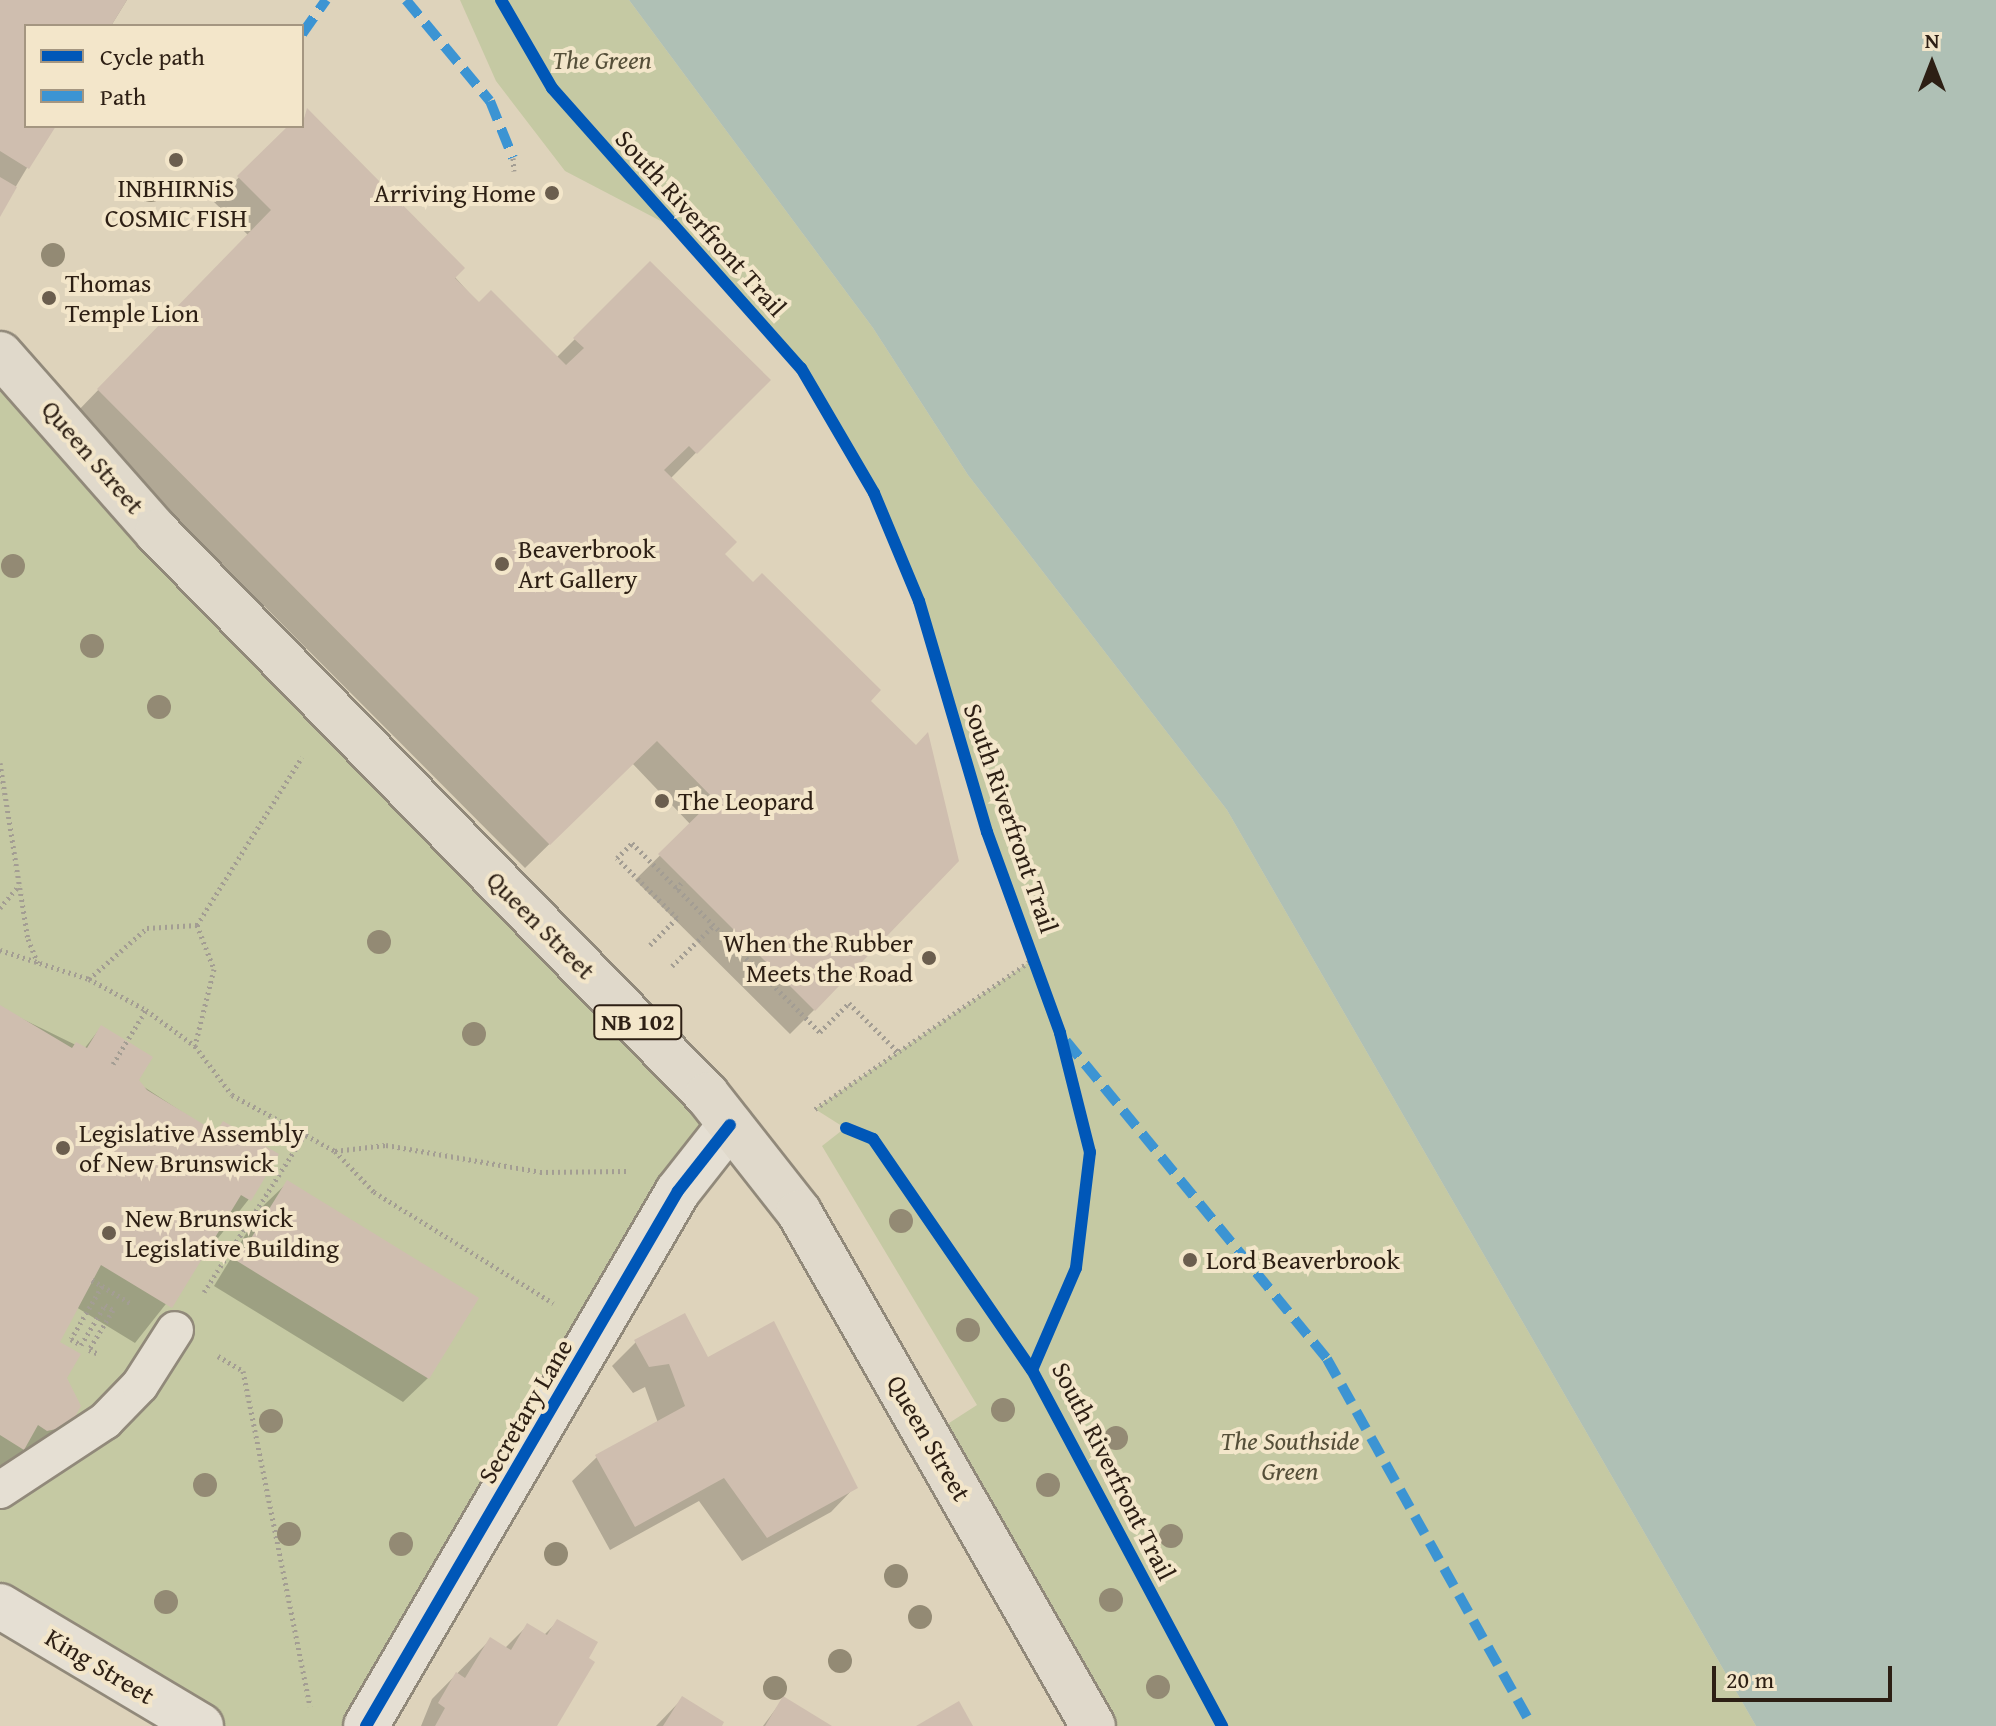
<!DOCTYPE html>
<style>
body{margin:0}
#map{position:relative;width:1996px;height:1726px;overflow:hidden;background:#ded3bb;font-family:"Gentium Book Plus",serif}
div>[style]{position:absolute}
.green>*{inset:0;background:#c5c9a3}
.water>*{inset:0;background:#afc0b5}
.shadow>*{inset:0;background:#0003}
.building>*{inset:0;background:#cfbeaf}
.path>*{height:5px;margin-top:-2.5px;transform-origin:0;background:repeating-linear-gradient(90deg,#a39d93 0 2px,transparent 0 6px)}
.roads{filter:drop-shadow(2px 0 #91897a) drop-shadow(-2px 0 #91897a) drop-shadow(0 2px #91897a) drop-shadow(0 -2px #91897a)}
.lane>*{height:36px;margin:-18px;padding:0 18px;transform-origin:18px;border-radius:18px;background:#e5dfd3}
.street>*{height:44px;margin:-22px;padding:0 22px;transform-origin:22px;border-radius:22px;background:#e5dfd3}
.secondary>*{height:44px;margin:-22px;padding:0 22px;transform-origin:22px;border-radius:22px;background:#e5dfd3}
.primary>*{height:44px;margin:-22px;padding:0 22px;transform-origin:22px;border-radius:22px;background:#e0d9cb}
.quiet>*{height:10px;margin-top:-5px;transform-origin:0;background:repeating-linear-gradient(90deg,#3c94d3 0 20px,transparent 0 30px)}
.cycleway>*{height:12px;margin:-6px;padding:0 6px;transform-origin:6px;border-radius:6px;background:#0057b8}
.trees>*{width:24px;height:24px;margin:-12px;border-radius:50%;background:#938a74}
.dots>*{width:22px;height:22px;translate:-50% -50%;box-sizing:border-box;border:4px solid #f3e6ca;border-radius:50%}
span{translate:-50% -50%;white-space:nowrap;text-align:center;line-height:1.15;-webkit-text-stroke:8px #f3e6ca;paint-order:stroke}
.shield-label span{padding:2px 6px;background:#f3e6ca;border:2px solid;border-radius:6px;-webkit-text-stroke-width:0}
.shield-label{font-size:24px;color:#2d1f14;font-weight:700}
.park-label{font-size:26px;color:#554f39;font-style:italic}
.poi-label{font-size:26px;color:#2d1f14}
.right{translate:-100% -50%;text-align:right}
.left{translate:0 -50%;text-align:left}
.street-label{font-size:26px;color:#2d1f14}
.legend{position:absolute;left:24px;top:24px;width:280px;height:104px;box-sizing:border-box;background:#f3e6ca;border:2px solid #a49681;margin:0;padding:10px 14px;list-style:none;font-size:24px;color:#2d1f14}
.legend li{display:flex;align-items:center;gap:16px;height:40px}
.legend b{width:40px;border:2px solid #a49681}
.north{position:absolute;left:1892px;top:24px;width:80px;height:80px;-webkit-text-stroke:6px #f3e6ca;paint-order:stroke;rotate:0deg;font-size:22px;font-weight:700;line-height:32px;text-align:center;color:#2d1f14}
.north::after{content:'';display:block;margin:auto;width:28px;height:36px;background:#2d1f14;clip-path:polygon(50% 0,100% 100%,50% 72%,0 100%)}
.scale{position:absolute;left:1712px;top:1666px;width:180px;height:36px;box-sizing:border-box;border:4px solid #2d1f14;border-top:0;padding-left:10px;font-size:24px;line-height:28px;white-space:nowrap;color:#2d1f14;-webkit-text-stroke:6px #f3e6ca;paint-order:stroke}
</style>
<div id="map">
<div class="green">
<i style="clip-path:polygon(460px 0,629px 0,873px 328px,968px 475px,1227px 810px,1756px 1726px,1093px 1726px,929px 1436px,977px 1405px,822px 1146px,845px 1128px,815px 1109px,1035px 958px,987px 832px,919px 601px,874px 493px,801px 368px,676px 229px,565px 171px,496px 81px)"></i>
<i style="clip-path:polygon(0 354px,730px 1125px,366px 1726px,201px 1726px,0 1606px)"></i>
</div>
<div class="water">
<i style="clip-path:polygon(629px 0,1996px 0,1996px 1726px,1756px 1726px,1227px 810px,968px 475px,873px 328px)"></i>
</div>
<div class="shadow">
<i style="clip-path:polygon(0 0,127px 0,111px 26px,26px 26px,26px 126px,52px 126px,0 213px)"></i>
<i style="clip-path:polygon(307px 111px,479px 304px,556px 358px,650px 264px,768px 380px,670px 479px,722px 554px,868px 701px,814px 1010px,790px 1034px,635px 880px,691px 825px,632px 763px,525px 868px,74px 415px,248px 235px,214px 202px,291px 126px,302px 126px)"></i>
<i style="clip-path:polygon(0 1008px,84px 1049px,101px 1027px,135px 1081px,214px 1133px,224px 1123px,249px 1199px,135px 1343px,76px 1307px,58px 1343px,69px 1425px,0 1471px)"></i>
<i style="clip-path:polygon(288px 1182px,428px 1378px,403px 1402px,214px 1286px,263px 1206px)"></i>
<i style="clip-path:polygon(636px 1342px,707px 1360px,855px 1487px,831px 1512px,742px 1561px,699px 1501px,610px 1550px,572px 1481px,597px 1457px,658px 1423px,645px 1387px,633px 1393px,612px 1366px)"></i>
<i style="clip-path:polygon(558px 1621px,586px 1659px,554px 1726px,421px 1726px,432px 1699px,490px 1640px,504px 1649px,527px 1626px,543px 1636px)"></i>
<i style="clip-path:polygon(682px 1699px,720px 1726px,656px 1726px)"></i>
<i style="clip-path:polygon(783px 1699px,828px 1726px,763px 1726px)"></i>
</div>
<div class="building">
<i style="clip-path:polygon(0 0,127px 0,111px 26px,26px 26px,26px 126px,56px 126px,29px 169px,0 151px)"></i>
<i style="clip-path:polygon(307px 108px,465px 268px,455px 278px,479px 302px,491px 290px,566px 365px,584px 348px,573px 338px,650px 261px,771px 380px,697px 454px,689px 446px,664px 470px,737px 542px,725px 554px,753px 582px,762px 573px,881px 690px,871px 701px,916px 745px,928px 732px,959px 861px,815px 1011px,658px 854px,714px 799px,657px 741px,550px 845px,97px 389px,271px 210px,237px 176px,288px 126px,302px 126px)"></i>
<i style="clip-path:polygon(0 177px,17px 187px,0 217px)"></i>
<i style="clip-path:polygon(0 1005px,72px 1048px,76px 1042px,87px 1048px,101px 1025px,153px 1057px,139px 1080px,147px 1090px,216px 1132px,223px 1121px,279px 1154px,251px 1201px,241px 1195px,172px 1308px,101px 1265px,60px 1342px,81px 1354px,67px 1378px,81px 1406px,70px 1426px,47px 1431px,38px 1425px,24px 1450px,0 1435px)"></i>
<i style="clip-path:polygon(287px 1180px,479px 1298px,429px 1379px,237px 1261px)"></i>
<i style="clip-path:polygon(685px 1313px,708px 1357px,774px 1321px,858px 1488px,767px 1538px,724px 1478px,635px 1527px,595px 1455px,685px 1406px,669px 1364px,649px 1367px,634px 1340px)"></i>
<i style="clip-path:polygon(557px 1619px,598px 1642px,589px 1658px,595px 1662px,557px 1726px,435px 1726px,445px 1708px,438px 1703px,456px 1672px,465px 1678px,490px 1637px,511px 1650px,527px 1623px,547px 1635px)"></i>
<i style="clip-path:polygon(682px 1696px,724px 1722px,722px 1726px,663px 1726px)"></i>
<i style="clip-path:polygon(783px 1696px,832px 1726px,765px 1726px)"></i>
<i style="clip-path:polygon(959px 1701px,973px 1726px,916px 1726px)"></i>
</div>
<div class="path">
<i style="left:513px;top:158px;width:13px;rotate:86deg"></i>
<i style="left:0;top:763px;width:178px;rotate:81deg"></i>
<i style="left:28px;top:939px;width:29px;rotate:68deg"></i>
<i style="left:676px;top:889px;width:12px;rotate:-48deg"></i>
<i style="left:0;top:908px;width:30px;rotate:-50deg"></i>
<i style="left:197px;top:925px;width:198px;rotate:-58deg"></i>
<i style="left:650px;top:945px;width:38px;rotate:-45deg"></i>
<i style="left:677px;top:918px;width:85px;rotate:-135deg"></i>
<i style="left:617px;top:858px;width:21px;rotate:-45deg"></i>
<i style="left:632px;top:843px;width:267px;rotate:45.2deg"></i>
<i style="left:820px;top:1032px;width:41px;rotate:-45deg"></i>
<i style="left:849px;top:1003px;width:69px;rotate:45deg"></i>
<i style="left:0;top:950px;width:94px;rotate:18deg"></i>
<i style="left:89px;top:979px;width:65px;rotate:28.5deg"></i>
<i style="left:146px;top:1010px;width:61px;rotate:36.3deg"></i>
<i style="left:195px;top:1046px;width:61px;rotate:52.9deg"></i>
<i style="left:232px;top:1095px;width:117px;rotate:28.5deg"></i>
<i style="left:335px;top:1151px;width:57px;rotate:46.4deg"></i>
<i style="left:374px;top:1192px;width:211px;rotate:31.8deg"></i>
<i style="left:672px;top:966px;width:57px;rotate:-44.3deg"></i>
<i style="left:89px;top:979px;width:77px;rotate:-41.3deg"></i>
<i style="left:147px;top:928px;width:50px;rotate:-3.4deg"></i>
<i style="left:197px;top:925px;width:47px;rotate:68.9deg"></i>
<i style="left:214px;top:969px;width:79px;rotate:103.9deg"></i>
<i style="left:113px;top:1064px;width:63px;rotate:-58.6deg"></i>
<i style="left:815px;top:1109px;width:267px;rotate:-34.5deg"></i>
<i style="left:335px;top:1151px;width:51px;rotate:-6.7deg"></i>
<i style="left:386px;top:1145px;width:156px;rotate:9.9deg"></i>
<i style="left:540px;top:1172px;width:87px;rotate:-0.7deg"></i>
<i style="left:92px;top:1280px;width:12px;rotate:31deg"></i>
<i style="left:102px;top:1286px;width:61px;rotate:120.3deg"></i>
<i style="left:71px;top:1339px;width:12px;rotate:31deg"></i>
<i style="left:81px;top:1345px;width:47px;rotate:-59deg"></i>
<i style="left:105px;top:1305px;width:9px;rotate:32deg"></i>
<i style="left:113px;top:1310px;width:47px;rotate:121deg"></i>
<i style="left:89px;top:1350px;width:11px;rotate:22deg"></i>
<i style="left:102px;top:1286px;width:35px;rotate:31deg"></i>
<i style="left:204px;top:1292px;width:188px;rotate:-57.4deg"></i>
<i style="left:218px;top:1356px;width:29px;rotate:31deg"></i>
<i style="left:243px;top:1371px;width:342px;rotate:78.7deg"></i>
</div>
<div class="roads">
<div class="lane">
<i style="left:0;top:1490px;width:126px;rotate:-33.3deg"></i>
<i style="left:105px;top:1421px;width:50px;rotate:-45.8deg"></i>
<i style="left:140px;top:1385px;width:65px;rotate:-57.5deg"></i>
</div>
<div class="street">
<i style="left:366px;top:1726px;width:619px;rotate:-59.75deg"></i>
<i style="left:678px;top:1191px;width:84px;rotate:-51.8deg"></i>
</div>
<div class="secondary">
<i style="left:0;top:1606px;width:234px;rotate:30.8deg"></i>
</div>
<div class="primary">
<i style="left:0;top:354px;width:237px;rotate:48.6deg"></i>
<i style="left:157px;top:532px;width:787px;rotate:45.67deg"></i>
<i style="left:707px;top:1095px;width:149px;rotate:51.8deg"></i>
<i style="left:799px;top:1212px;width:592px;rotate:60.23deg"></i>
</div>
</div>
<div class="quiet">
<i style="left:406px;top:0;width:131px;rotate:50.3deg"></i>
<i style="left:490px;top:101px;width:61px;rotate:68deg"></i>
<i style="left:302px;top:34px;width:42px;rotate:-54.8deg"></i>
<i style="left:1066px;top:1041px;width:411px;rotate:50.6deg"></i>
<i style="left:1327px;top:1359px;width:420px;rotate:60.8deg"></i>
</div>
<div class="cycleway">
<i style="left:501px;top:0;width:102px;rotate:59.9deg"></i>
<i style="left:552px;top:88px;width:375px;rotate:48.4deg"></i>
<i style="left:801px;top:368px;width:145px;rotate:59.7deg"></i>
<i style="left:874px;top:493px;width:117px;rotate:67.4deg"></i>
<i style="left:919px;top:601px;width:241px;rotate:73.6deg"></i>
<i style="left:987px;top:832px;width:214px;rotate:70deg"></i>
<i style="left:1060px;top:1033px;width:123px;rotate:75.9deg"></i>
<i style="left:1090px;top:1152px;width:117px;rotate:96.9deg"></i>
<i style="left:1076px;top:1268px;width:111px;rotate:113.3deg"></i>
<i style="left:1032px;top:1370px;width:404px;rotate:61.9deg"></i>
<i style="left:846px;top:1128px;width:29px;rotate:22deg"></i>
<i style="left:873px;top:1139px;width:280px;rotate:55.5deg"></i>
<i style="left:366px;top:1726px;width:619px;rotate:-59.75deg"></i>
<i style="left:678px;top:1191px;width:84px;rotate:-51.8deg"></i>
</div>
<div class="trees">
<i style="left:151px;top:190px"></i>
<i style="left:53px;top:255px"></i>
<i style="left:13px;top:566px"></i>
<i style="left:92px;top:646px"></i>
<i style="left:159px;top:707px"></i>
<i style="left:379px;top:942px"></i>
<i style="left:474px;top:1034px"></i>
<i style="left:901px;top:1221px"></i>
<i style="left:968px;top:1330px"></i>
<i style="left:1003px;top:1410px"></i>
<i style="left:271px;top:1421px"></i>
<i style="left:1116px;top:1438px"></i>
<i style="left:205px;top:1485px"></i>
<i style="left:1048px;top:1485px"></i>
<i style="left:289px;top:1534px"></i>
<i style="left:1171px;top:1536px"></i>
<i style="left:401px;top:1544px"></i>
<i style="left:556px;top:1554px"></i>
<i style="left:896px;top:1576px"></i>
<i style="left:1111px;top:1600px"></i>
<i style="left:166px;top:1602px"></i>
<i style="left:920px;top:1617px"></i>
<i style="left:840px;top:1661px"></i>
<i style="left:1158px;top:1687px"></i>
<i style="left:775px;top:1688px"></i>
</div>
<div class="dots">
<i style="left:176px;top:160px;background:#6b5e4e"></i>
<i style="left:552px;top:193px;background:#6b5e4e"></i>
<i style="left:49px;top:298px;background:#6b5e4e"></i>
<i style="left:502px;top:564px;background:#6b5e4e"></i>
<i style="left:662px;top:801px;background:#6b5e4e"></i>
<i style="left:929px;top:958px;background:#6b5e4e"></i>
<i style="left:63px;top:1148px;background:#6b5e4e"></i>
<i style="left:109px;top:1233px;background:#6b5e4e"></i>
<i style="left:1190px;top:1260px;background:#6b5e4e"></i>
</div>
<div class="shield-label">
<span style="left:638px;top:1022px">NB 102</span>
</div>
<div class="park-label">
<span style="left:602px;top:60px">The Green</span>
<span style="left:1290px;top:1456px">The Southside<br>Green</span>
</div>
<div class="poi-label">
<span style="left:176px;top:203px">INBHIRNiS<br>COSMIC FISH</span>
<span class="right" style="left:536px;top:193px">Arriving Home</span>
<span class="left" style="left:65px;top:298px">Thomas<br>Temple Lion</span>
<span class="left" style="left:518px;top:564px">Beaverbrook<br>Art Gallery</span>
<span class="left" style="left:678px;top:801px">The Leopard</span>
<span class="right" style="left:913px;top:958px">When the Rubber<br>Meets the Road</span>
<span class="left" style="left:79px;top:1148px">Legislative Assembly<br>of New Brunswick</span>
<span class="left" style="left:125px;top:1233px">New Brunswick<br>Legislative Building</span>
<span class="left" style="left:1206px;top:1260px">Lord Beaverbrook</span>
</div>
<div class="street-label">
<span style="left:701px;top:223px;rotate:48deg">South Riverfront Trail</span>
<span style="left:93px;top:457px;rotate:49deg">Queen Street</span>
<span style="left:1011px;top:818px;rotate:71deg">South Riverfront Trail</span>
<span style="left:541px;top:925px;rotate:45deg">Queen Street</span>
<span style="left:525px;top:1411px;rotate:-60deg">Secretary Lane</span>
<span style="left:929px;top:1438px;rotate:60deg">Queen Street</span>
<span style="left:1114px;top:1471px;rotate:63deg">South Riverfront Trail</span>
<span style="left:100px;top:1666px;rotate:31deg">King Street</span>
</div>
<ul class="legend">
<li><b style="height:10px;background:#0057b8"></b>Cycle path</li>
<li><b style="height:10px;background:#3c94d3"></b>Path</li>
</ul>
<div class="north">N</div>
<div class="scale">20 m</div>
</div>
